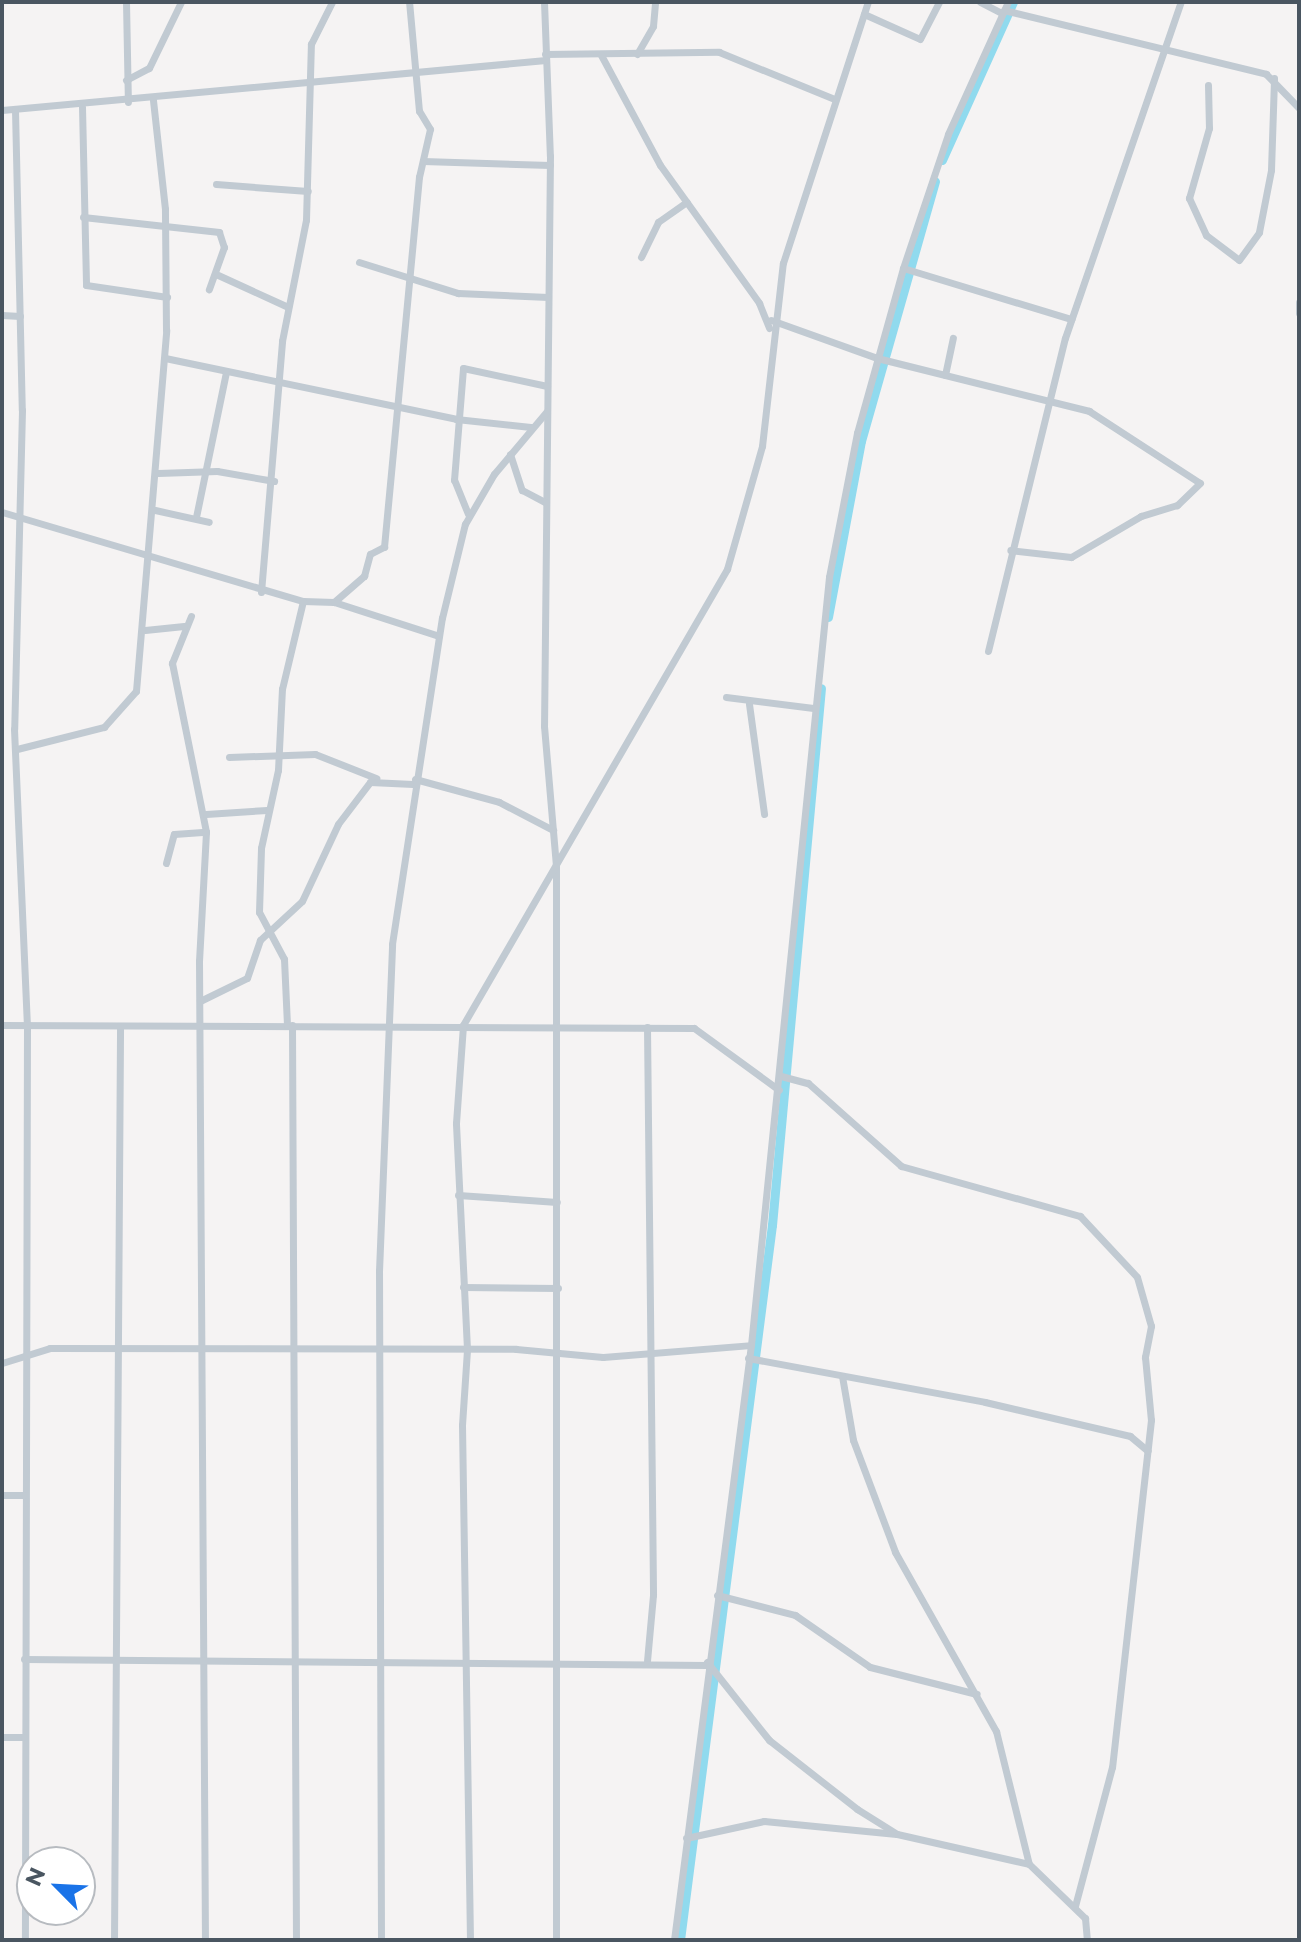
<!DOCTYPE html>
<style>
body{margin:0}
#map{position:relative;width:1301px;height:1942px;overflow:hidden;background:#f5f3f3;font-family:Montserrat,sans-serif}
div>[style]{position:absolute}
.canal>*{height:9px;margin:-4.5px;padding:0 4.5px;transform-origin:4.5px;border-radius:4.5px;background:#90daee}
.street>*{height:7px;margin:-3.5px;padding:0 3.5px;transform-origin:3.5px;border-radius:3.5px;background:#c1cad2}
span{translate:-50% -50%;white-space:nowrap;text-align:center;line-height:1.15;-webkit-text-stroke:6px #fff;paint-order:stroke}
.frame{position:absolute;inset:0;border:4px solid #4a5661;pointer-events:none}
.north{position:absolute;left:16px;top:1846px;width:80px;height:80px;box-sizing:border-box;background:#fff;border:2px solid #b7bbc0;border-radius:50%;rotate:294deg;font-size:22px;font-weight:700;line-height:32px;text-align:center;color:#4a5661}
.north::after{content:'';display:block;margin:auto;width:28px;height:36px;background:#1a73e8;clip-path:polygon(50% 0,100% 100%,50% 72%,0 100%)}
</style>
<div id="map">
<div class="canal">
<i style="left:942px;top:160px;width:173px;rotate:-65.8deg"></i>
<i style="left:828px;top:617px;width:179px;rotate:-79.4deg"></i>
<i style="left:861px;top:441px;width:270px;rotate:-74.1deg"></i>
<i style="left:680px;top:1940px;width:721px;rotate:-82.67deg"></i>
<i style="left:772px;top:1225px;width:539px;rotate:-84.79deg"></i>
</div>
<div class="street">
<i style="left:126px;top:2px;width:100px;rotate:88.9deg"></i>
<i style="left:544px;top:2px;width:154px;rotate:87.8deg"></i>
<i style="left:550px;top:156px;width:570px;rotate:90.6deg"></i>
<i style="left:544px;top:726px;width:140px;rotate:85.1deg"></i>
<i style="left:556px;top:865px;width:1075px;rotate:90deg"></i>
<i style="left:980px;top:2px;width:25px;rotate:27deg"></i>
<i style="left:1004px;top:10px;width:270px;rotate:13.7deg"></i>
<i style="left:1266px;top:74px;width:47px;rotate:45.9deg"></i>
<i style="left:864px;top:14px;width:61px;rotate:24.1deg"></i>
<i style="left:920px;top:39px;width:42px;rotate:-62.8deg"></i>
<i style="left:545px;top:54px;width:174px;rotate:-0.7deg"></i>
<i style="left:719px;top:52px;width:124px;rotate:22.2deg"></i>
<i style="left:637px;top:54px;width:32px;rotate:-60deg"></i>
<i style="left:653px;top:26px;width:24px;rotate:-85deg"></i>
<i style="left:601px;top:55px;width:125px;rotate:61.8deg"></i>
<i style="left:660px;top:165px;width:170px;rotate:54.3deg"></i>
<i style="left:759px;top:303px;width:27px;rotate:68deg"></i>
<i style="left:126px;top:80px;width:26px;rotate:-28deg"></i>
<i style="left:149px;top:68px;width:73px;rotate:-64.1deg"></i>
<i style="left:1208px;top:85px;width:43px;rotate:88.7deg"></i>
<i style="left:1209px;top:128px;width:73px;rotate:105.9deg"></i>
<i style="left:1189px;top:198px;width:41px;rotate:65.3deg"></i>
<i style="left:1206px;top:235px;width:41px;rotate:37.1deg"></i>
<i style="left:1239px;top:260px;width:34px;rotate:-54deg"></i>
<i style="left:1259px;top:232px;width:63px;rotate:-79deg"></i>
<i style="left:1271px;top:170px;width:92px;rotate:-88.1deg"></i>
<i style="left:82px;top:107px;width:178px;rotate:88.7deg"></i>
<i style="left:86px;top:285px;width:82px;rotate:8.4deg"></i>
<i style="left:2px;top:110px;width:546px;rotate:-5.25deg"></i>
<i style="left:15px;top:110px;width:300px;rotate:88.7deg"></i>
<i style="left:22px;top:410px;width:319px;rotate:91.4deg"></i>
<i style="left:14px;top:729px;width:296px;rotate:87.5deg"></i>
<i style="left:27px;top:1025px;width:915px;rotate:90.13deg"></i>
<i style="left:423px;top:161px;width:127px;rotate:1.8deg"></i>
<i style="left:216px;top:184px;width:92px;rotate:4.4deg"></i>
<i style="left:83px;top:217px;width:137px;rotate:6.3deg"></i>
<i style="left:219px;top:232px;width:16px;rotate:72deg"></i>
<i style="left:224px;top:247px;width:45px;rotate:109.7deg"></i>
<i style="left:641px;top:257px;width:39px;rotate:-64deg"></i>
<i style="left:658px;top:222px;width:35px;rotate:-35deg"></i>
<i style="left:359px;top:262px;width:104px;rotate:17.4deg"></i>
<i style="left:458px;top:293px;width:90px;rotate:2.5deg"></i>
<i style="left:903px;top:268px;width:176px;rotate:16.9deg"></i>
<i style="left:218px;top:275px;width:77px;rotate:24.6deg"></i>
<i style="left:1299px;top:302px;width:11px;rotate:90deg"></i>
<i style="left:2px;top:315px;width:18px;rotate:3deg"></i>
<i style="left:771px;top:320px;width:113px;rotate:19.7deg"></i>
<i style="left:877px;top:358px;width:219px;rotate:14deg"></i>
<i style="left:1089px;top:411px;width:132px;rotate:33deg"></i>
<i style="left:1200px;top:483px;width:32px;rotate:136deg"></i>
<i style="left:1177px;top:505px;width:38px;rotate:163deg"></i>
<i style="left:1141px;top:516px;width:81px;rotate:149.6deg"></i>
<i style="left:1071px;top:557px;width:61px;rotate:-173.5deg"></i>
<i style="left:165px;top:358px;width:297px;rotate:11.8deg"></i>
<i style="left:456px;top:419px;width:75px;rotate:6.1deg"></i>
<i style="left:945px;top:375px;width:38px;rotate:-78deg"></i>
<i style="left:510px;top:454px;width:38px;rotate:72deg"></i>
<i style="left:522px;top:490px;width:26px;rotate:28deg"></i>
<i style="left:158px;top:473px;width:59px;rotate:-1.9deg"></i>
<i style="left:217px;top:471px;width:58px;rotate:10deg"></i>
<i style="left:155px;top:510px;width:55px;rotate:12.5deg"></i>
<i style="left:2px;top:512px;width:314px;rotate:16.5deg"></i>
<i style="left:303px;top:601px;width:31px;rotate:2deg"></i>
<i style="left:334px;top:602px;width:40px;rotate:-41deg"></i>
<i style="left:364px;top:576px;width:23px;rotate:-75deg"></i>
<i style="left:370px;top:554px;width:16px;rotate:-27deg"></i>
<i style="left:384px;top:547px;width:372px;rotate:-84.6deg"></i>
<i style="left:419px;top:177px;width:49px;rotate:-77.1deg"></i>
<i style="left:430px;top:129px;width:21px;rotate:-121deg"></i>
<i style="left:419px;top:111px;width:109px;rotate:-95.2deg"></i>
<i style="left:468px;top:514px;width:37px;rotate:-112deg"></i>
<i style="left:454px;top:480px;width:112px;rotate:-85.4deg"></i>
<i style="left:463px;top:368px;width:86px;rotate:12.1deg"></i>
<i style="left:196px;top:517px;width:148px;rotate:-78.3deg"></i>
<i style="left:261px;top:592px;width:252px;rotate:-85.2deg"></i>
<i style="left:282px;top:341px;width:123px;rotate:-78.8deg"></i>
<i style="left:306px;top:220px;width:176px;rotate:-88.4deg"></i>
<i style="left:311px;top:44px;width:47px;rotate:-63.4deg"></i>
<i style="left:334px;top:602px;width:110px;rotate:17.9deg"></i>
<i style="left:191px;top:616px;width:51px;rotate:112deg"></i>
<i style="left:172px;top:663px;width:172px;rotate:78.6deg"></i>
<i style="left:206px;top:832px;width:129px;rotate:93.1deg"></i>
<i style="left:199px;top:961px;width:979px;rotate:89.65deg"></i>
<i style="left:145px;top:630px;width:39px;rotate:-6deg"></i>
<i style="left:988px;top:651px;width:322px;rotate:-76.2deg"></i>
<i style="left:1065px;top:338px;width:355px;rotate:-71deg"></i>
<i style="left:726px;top:697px;width:88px;rotate:7.2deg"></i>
<i style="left:749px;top:704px;width:111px;rotate:82.2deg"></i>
<i style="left:17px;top:749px;width:90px;rotate:-14.2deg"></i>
<i style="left:104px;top:727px;width:48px;rotate:-48.4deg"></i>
<i style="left:136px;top:691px;width:362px;rotate:-85.2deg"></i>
<i style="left:166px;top:330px;width:121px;rotate:-90.5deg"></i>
<i style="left:165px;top:209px;width:110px;rotate:-96.3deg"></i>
<i style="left:229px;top:757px;width:86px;rotate:-2deg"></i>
<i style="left:315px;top:754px;width:66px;rotate:21.5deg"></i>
<i style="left:415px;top:779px;width:87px;rotate:15.3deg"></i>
<i style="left:499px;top:802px;width:61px;rotate:27.4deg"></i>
<i style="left:206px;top:814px;width:61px;rotate:-3.8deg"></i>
<i style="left:166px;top:863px;width:30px;rotate:-75deg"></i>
<i style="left:174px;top:834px;width:32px;rotate:-4deg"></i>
<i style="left:200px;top:1001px;width:52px;rotate:-26.1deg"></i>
<i style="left:247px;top:978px;width:40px;rotate:-71.1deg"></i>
<i style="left:260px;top:940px;width:57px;rotate:-42.9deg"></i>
<i style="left:302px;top:901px;width:85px;rotate:-64.9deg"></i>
<i style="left:338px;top:824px;width:53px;rotate:-52.7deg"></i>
<i style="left:370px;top:782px;width:43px;rotate:2.7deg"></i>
<i style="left:2px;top:1025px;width:692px;rotate:0.25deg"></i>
<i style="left:694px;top:1028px;width:105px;rotate:36.1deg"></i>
<i style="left:287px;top:1025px;width:66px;rotate:-92.6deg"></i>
<i style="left:284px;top:959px;width:53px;rotate:-118deg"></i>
<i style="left:259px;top:912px;width:64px;rotate:-88.2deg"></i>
<i style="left:261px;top:848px;width:80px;rotate:-77.7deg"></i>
<i style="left:278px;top:770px;width:81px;rotate:-87.2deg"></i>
<i style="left:282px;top:689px;width:90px;rotate:-76.6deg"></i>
<i style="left:292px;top:1025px;width:915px;rotate:89.75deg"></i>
<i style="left:647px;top:1027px;width:568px;rotate:89.39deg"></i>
<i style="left:653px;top:1595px;width:66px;rotate:95.2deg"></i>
<i style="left:781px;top:1076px;width:28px;rotate:15deg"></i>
<i style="left:808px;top:1083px;width:125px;rotate:41.7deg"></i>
<i style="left:901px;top:1166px;width:186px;rotate:15.6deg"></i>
<i style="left:1080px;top:1216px;width:83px;rotate:46.9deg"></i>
<i style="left:1137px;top:1277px;width:51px;rotate:74.1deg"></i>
<i style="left:1151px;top:1326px;width:32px;rotate:101deg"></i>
<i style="left:1145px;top:1357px;width:63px;rotate:84.6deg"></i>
<i style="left:1151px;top:1420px;width:349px;rotate:96.4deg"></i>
<i style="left:1112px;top:1767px;width:144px;rotate:104.9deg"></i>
<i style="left:458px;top:1195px;width:99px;rotate:4deg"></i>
<i style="left:463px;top:1287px;width:95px;rotate:0.6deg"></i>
<i style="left:748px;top:1358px;width:241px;rotate:10.5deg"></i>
<i style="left:985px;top:1402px;width:149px;rotate:13.2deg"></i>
<i style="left:1130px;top:1436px;width:23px;rotate:40deg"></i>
<i style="left:2px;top:1363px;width:50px;rotate:-17.4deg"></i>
<i style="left:50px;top:1348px;width:466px;rotate:0.1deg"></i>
<i style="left:516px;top:1349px;width:87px;rotate:5.3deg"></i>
<i style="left:603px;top:1357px;width:148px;rotate:-4.6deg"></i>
<i style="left:751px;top:1345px;width:772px;rotate:-84.2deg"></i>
<i style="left:829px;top:577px;width:147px;rotate:-79deg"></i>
<i style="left:857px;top:433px;width:171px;rotate:-74.4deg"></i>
<i style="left:903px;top:268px;width:141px;rotate:-71.4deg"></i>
<i style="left:948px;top:134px;width:145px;rotate:-65.6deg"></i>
<i style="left:842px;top:1376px;width:65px;rotate:80.2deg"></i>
<i style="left:853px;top:1440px;width:120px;rotate:69.4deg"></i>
<i style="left:895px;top:1552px;width:206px;rotate:60.6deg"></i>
<i style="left:996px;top:1731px;width:137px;rotate:76.1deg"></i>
<i style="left:2px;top:1495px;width:23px"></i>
<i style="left:717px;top:1595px;width:81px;rotate:14.4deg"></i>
<i style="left:795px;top:1615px;width:91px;rotate:34.7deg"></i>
<i style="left:870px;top:1667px;width:110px;rotate:14.2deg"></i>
<i style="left:24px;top:1659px;width:683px;rotate:0.5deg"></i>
<i style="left:707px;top:1662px;width:100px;rotate:51.5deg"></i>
<i style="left:769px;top:1740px;width:112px;rotate:38.1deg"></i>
<i style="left:857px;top:1809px;width:47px;rotate:32deg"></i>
<i style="left:897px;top:1834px;width:135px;rotate:12.8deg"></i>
<i style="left:1029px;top:1864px;width:78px;rotate:44deg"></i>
<i style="left:1085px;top:1918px;width:22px;rotate:85deg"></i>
<i style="left:2px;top:1737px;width:22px"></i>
<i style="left:686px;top:1838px;width:80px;rotate:-12.3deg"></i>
<i style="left:764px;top:1821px;width:133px;rotate:5.6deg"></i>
<i style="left:114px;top:1940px;width:914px;rotate:-89.62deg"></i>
<i style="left:381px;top:1940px;width:669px;rotate:-90.17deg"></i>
<i style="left:379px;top:1271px;width:327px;rotate:-87.7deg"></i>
<i style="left:392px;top:944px;width:330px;rotate:-81.3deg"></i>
<i style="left:442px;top:618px;width:97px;rotate:-76.3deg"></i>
<i style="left:465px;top:524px;width:58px;rotate:-59.9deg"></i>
<i style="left:494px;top:474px;width:82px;rotate:-49.9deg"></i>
<i style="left:470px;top:1940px;width:515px;rotate:-90.89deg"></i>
<i style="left:462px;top:1425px;width:76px;rotate:-86.2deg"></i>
<i style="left:467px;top:1349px;width:226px;rotate:-92.8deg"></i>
<i style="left:456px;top:1123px;width:98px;rotate:-85.9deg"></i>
<i style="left:463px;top:1025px;width:527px;rotate:-59.93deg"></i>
<i style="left:727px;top:569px;width:128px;rotate:-74.1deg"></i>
<i style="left:762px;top:446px;width:184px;rotate:-83.5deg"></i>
<i style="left:783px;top:263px;width:274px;rotate:-72deg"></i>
<i style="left:674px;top:1940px;width:600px;rotate:-82.63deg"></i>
</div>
<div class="frame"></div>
<div class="north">N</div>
</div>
